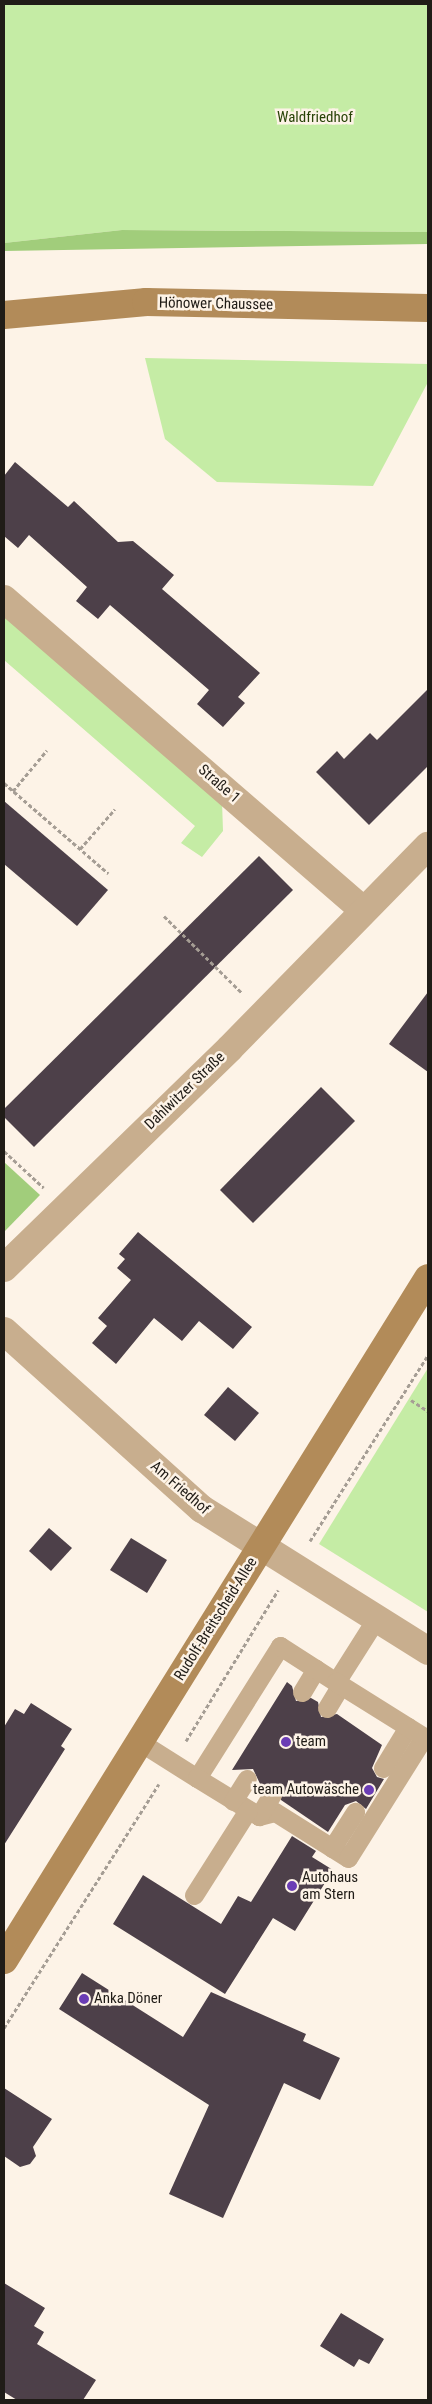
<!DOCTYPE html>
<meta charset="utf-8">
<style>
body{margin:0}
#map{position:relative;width:432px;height:2404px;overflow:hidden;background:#fdf3e7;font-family:"Roboto Condensed",sans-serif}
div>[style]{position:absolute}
.green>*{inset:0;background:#c5eca5}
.forest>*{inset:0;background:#a1cd7b}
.building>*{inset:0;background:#4d4049}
.path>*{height:3px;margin-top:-1.5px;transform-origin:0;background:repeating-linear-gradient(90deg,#a59d94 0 4px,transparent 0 6.5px)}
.lane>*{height:19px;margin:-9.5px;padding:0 9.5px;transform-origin:9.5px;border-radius:9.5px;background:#c8ae8e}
.street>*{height:28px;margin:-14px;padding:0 14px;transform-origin:14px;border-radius:14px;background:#c8ae8e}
.secondary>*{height:28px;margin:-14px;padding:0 14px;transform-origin:14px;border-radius:14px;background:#b28b59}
.dots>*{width:14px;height:14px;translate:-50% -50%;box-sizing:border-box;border:2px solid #fdf3e7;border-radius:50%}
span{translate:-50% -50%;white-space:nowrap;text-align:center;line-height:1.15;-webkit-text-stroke:5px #fdf3e7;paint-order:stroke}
.park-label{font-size:15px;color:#284307}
.street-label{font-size:15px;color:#201c17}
.poi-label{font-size:15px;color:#201c17}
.left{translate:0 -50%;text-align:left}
.right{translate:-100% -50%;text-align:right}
.frame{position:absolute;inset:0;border:5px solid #201c17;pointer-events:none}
</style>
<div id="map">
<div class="green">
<i style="clip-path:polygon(4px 4px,428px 4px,428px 232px,122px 230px,4px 243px)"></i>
<i style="clip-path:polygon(145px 358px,428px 364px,428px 382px,373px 486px,217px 482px,165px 439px)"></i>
<i style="clip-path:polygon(4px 612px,222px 801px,223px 831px,202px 857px,181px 843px,195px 826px,4px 660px)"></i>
<i style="clip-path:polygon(428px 1368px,428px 1612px,319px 1544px)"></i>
</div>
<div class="forest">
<i style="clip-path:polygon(122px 230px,428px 232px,428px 244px,4px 251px,4px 243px)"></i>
<i style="clip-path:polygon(4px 1162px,40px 1195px,4px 1232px)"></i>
</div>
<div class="building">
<i style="clip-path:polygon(15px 462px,68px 507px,74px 501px,118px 542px,133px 541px,174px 575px,162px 589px,260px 673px,238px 697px,245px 703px,223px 727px,197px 704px,209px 690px,186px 670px,110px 605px,98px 619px,76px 601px,87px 587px,29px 535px,18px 548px,4px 536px,4px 476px)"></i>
<i style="clip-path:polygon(428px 689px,428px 766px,369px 825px,316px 772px,337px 751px,344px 759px,370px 733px,377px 740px)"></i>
<i style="clip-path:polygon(4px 801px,108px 890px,77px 926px,4px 864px)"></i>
<i style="clip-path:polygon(259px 856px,293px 890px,34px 1147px,4px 1117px,4px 1109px)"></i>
<i style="clip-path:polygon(428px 992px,428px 1072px,389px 1044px)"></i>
<i style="clip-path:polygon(321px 1087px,355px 1121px,253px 1223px,220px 1190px)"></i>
<i style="clip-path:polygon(138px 1232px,252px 1327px,233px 1349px,199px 1321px,182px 1341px,154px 1318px,116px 1364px,92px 1343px,107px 1326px,98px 1318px,131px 1280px,117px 1268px,125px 1259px,119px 1254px)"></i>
<i style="clip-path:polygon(228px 1387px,259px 1413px,235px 1441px,204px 1415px)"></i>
<i style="clip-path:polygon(49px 1528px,72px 1548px,51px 1571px,29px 1551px)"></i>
<i style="clip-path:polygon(131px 1538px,167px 1560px,147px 1593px,110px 1570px)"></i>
<i style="clip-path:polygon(287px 1682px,292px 1686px,296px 1701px,311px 1698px,318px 1702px,321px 1717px,337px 1714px,382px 1745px,372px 1768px,377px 1777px,384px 1779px,366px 1809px,356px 1801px,345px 1805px,328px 1832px,281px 1800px,278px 1785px,262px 1788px,253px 1769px,232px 1770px)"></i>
<i style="clip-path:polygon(31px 1703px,72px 1729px,61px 1746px,65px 1749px,4px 1845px,4px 1727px,15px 1709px,24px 1714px)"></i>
<i style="clip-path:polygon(292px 1836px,316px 1851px,312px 1857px,333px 1870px,295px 1931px,273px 1918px,225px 1994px,113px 1924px,143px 1875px,221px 1924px,238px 1896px,251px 1902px)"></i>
<i style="clip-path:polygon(82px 1973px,183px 2037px,211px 1992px,306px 2034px,303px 2041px,340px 2058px,320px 2100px,284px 2083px,223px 2218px,169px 2194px,209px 2105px,59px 2009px)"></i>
<i style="clip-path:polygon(4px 2088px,52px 2119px,33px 2147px,36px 2156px,30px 2164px,20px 2167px,4px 2156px)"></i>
<i style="clip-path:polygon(4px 2283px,45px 2308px,34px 2326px,44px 2332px,37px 2344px,96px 2380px,83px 2400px,17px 2400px,4px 2392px)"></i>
<i style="clip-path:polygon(341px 2313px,384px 2339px,369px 2364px,359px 2359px,354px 2367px,320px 2346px)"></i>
</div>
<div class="path">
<i style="left:4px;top:783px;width:138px;rotate:40.9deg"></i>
<i style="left:13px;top:791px;width:53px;rotate:-50.3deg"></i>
<i style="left:80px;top:849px;width:53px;rotate:-48.8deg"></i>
<i style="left:164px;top:916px;width:110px;rotate:44.6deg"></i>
<i style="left:4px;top:1151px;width:54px;rotate:42.8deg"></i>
<i style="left:411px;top:1400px;width:20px;rotate:33deg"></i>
<i style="left:310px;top:1541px;width:220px;rotate:-57.6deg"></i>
<i style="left:186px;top:1741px;width:177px;rotate:-58.6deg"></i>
<i style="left:4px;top:2028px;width:289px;rotate:-57.6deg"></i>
</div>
<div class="lane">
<i style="left:302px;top:1692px;width:27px;rotate:-59deg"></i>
<i style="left:327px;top:1708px;width:27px;rotate:-59deg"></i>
<i style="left:140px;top:1742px;width:67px;rotate:32.3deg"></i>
<i style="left:197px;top:1778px;width:156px;rotate:-57.8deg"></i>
<i style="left:280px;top:1646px;width:67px;rotate:32.7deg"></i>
<i style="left:336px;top:1682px;width:75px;rotate:-57.6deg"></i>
<i style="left:383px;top:1768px;width:48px;rotate:-58.6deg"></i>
<i style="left:197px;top:1778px;width:73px;rotate:31.5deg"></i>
<i style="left:259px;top:1816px;width:16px;rotate:-14deg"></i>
<i style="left:275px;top:1812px;width:86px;rotate:32.2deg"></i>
<i style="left:348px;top:1858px;width:143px;rotate:-57.9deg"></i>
<i style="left:424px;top:1737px;width:104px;rotate:-148deg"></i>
<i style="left:233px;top:1801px;width:26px;rotate:-58deg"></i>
<i style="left:259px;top:1816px;width:26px;rotate:-59deg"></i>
<i style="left:332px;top:1848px;width:43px;rotate:-57.4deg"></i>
<i style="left:194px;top:1895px;width:101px;rotate:-57.6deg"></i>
</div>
<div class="street">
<i style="left:4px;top:599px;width:475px;rotate:40.9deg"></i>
<i style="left:4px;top:1268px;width:315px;rotate:-44.2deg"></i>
<i style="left:230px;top:1048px;width:283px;rotate:-45.6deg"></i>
<i style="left:4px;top:1331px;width:266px;rotate:42deg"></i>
<i style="left:202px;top:1509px;width:267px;rotate:32.1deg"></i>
</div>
<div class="secondary">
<i style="left:4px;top:315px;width:143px;rotate:-5.2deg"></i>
<i style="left:146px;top:302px;width:282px;rotate:1.2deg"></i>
<i style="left:4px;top:1960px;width:803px;rotate:-58.13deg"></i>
</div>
<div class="dots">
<i style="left:286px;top:1742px;background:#6a3db5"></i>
<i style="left:369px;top:1790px;background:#6a3db5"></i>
<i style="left:292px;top:1886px;background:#6a3db5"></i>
<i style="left:84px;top:1999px;background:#6a3db5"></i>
</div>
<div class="park-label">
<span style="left:315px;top:118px">Waldfriedhof</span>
</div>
<div class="street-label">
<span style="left:216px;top:304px;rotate:1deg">Hönower Chaussee</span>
<span style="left:219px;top:784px;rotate:41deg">Straße 1</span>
<span style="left:185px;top:1091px;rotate:-44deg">Dahlwitzer Straße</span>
<span style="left:180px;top:1488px;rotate:41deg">Am Friedhof</span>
<span style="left:216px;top:1619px;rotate:-58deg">Rudolf-Breitscheid-Allee</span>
</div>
<div class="poi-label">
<span class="left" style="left:296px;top:1742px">team</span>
<span class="right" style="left:359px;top:1790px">team Autowäsche</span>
<span class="left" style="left:302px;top:1886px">Autohaus<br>am Stern</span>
<span class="left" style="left:94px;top:1999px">Anka Döner</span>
</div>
<div class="frame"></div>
</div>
